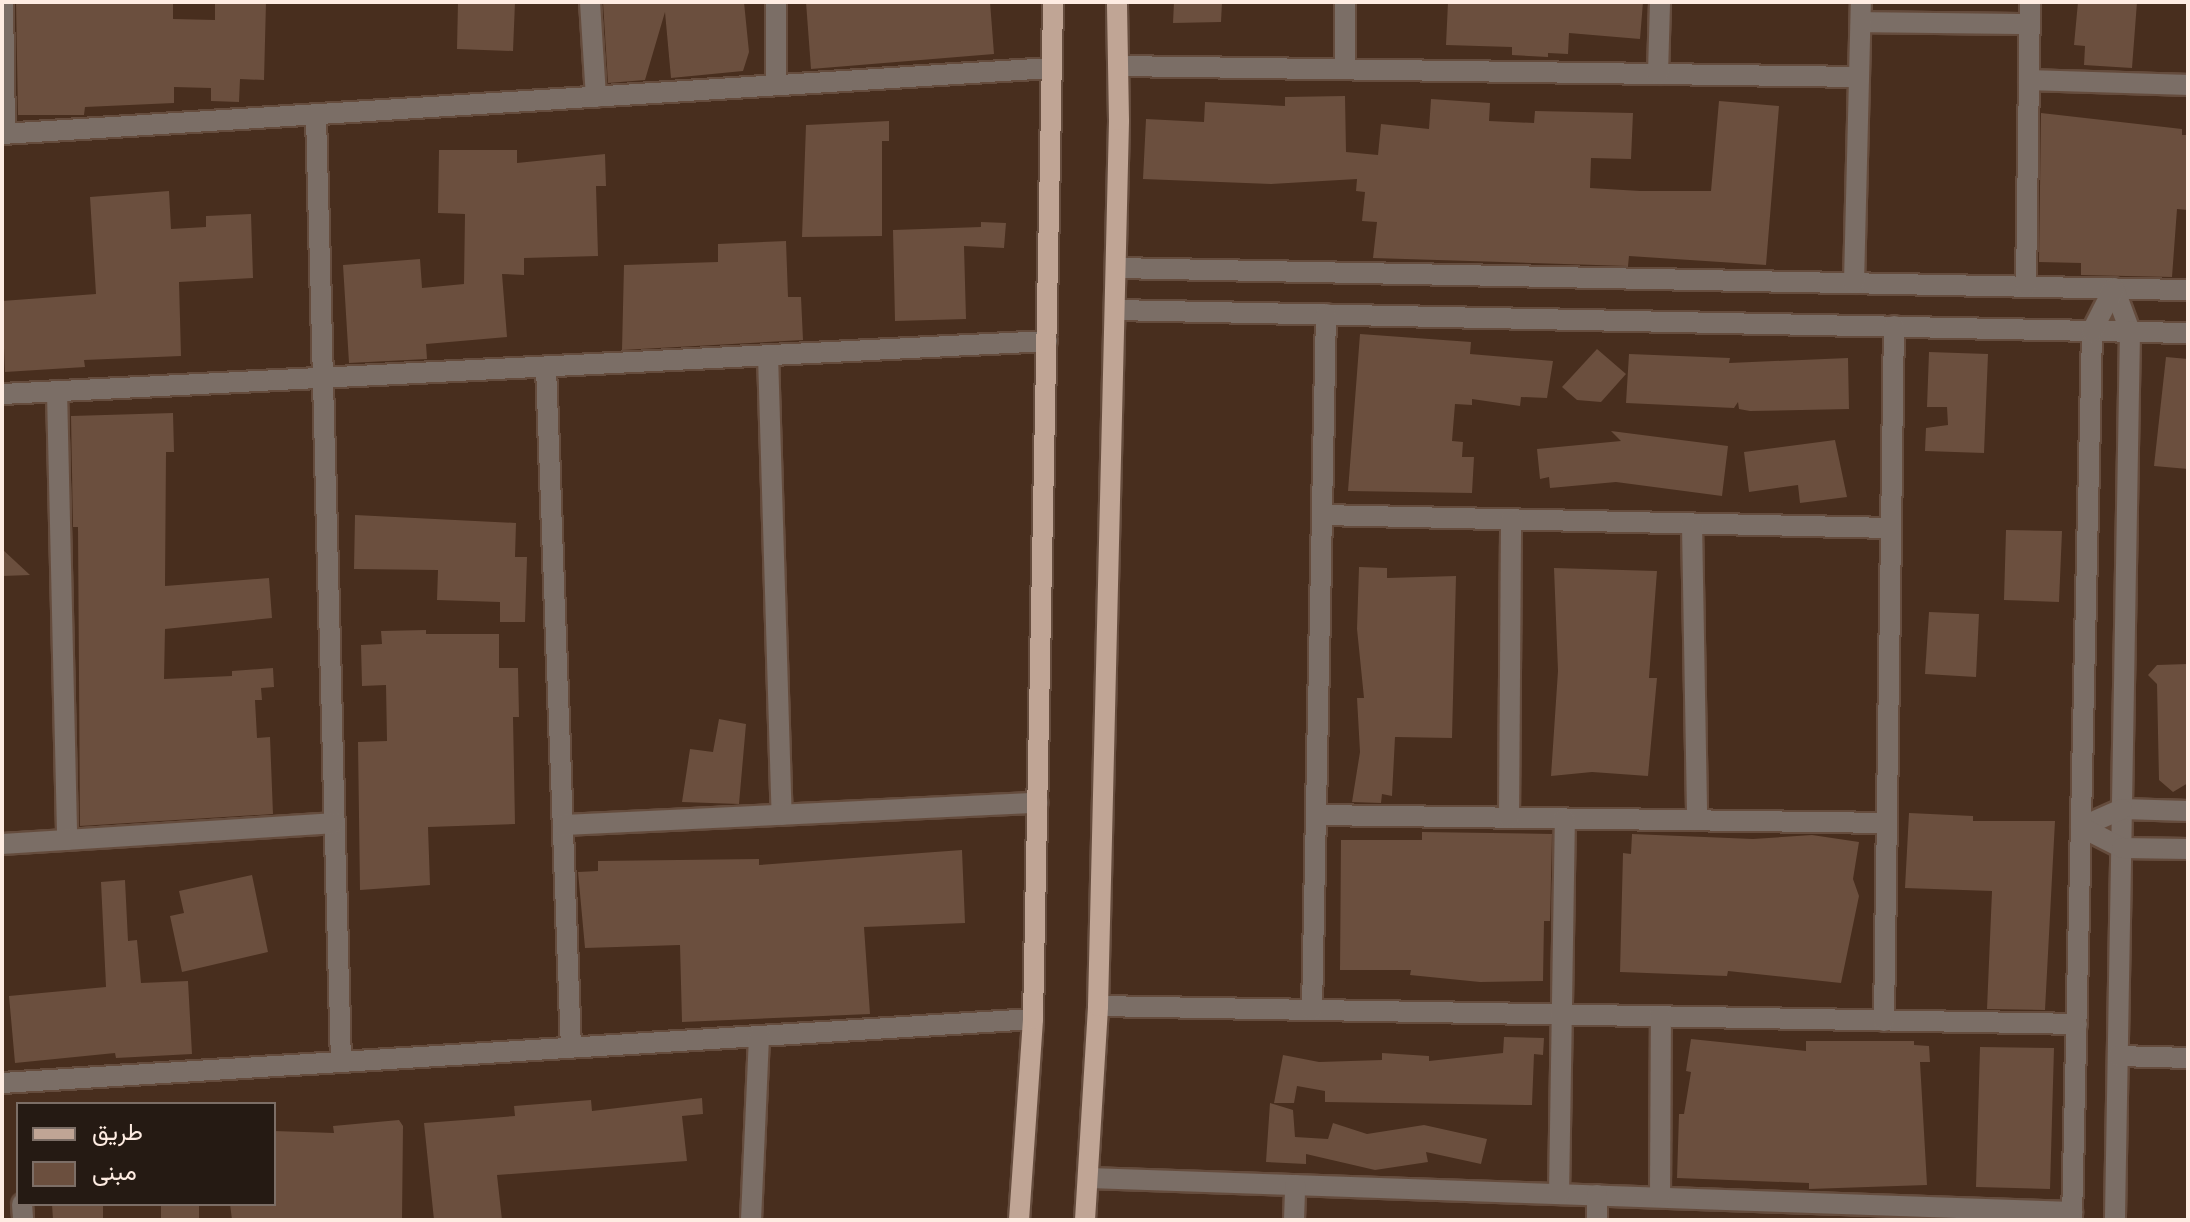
<!DOCTYPE html>
<meta charset="utf-8">
<style>
body{margin:0}
#map{position:relative;width:2190px;height:1222px;overflow:hidden;background:#482e1e;font-family:"PT Sans Narrow",Vazirmatn,sans-serif}
div>[style]{position:absolute}
.building>*{inset:0;background:#6b4f3e}
.roads{filter:drop-shadow(2px 0 #654c3d) drop-shadow(-2px 0 #654c3d) drop-shadow(0 2px #654c3d) drop-shadow(0 -2px #654c3d)}
.minor>*{height:20px;margin:-10px;padding:0 10px;transform-origin:10px;border-radius:10px;background:#7b6e66}
.major>*{height:20px;margin:-10px;padding:0 10px;transform-origin:10px;border-radius:10px;background:#c0a595}
span{translate:-50% -50%;white-space:nowrap;text-align:center;line-height:1.15;-webkit-text-stroke:6px #251a13;paint-order:stroke}
.frame{position:absolute;inset:0;border:4px solid #feece2;pointer-events:none}
.legend{position:absolute;left:16px;top:1102px;width:260px;height:104px;box-sizing:border-box;background:#251a13;border:2px solid #7c6e66;margin:0;padding:10px 14px;list-style:none;font-size:24px;color:#feece2}
.legend li{display:flex;align-items:center;gap:16px;height:40px}
.legend b{width:40px;border:2px solid #7c6e66}
</style>
<div id="map">
<div class="building">
<i style="clip-path:polygon(16px 2px,173px 2px,173px 19px,215px 20px,215px 2px,266px 2px,264px 80px,240px 79px,239px 102px,211px 101px,211px 88px,174px 87px,174px 103px,85px 107px,84px 115px,18px 115px)"></i>
<i style="clip-path:polygon(458px 2px,515px 2px,513px 51px,457px 49px)"></i>
<i style="clip-path:polygon(603px 2px,744px 2px,749px 52px,743px 71px,671px 78px,665px 12px,645px 80px,608px 83px)"></i>
<i style="clip-path:polygon(806px 2px,990px 2px,994px 54px,811px 69px)"></i>
<i style="clip-path:polygon(1174px 2px,1222px 2px,1221px 22px,1173px 23px)"></i>
<i style="clip-path:polygon(1448px 2px,1643px 2px,1640px 39px,1569px 33px,1568px 54px,1548px 53px,1548px 57px,1512px 55px,1512px 47px,1446px 45px)"></i>
<i style="clip-path:polygon(2078px 2px,2137px 2px,2132px 68px,2084px 65px,2085px 46px,2074px 45px)"></i>
<i style="clip-path:polygon(1345px 96px,1346px 152px,1378px 155px,1381px 124px,1429px 129px,1431px 99px,1490px 103px,1489px 121px,1534px 123px,1535px 111px,1633px 113px,1631px 159px,1591px 158px,1590px 188px,1640px 191px,1711px 191px,1719px 101px,1779px 106px,1766px 265px,1629px 256px,1628px 266px,1373px 258px,1377px 222px,1362px 221px,1365px 192px,1356px 191px,1357px 179px,1271px 184px,1143px 179px,1146px 119px,1204px 122px,1205px 102px,1285px 106px,1285px 97px)"></i>
<i style="clip-path:polygon(2041px 113px,2182px 129px,2182px 135px,2188px 135px,2188px 210px,2177px 209px,2172px 277px,2081px 275px,2081px 263px,2039px 262px)"></i>
<i style="clip-path:polygon(889px 121px,889px 141px,882px 141px,882px 236px,802px 237px,806px 125px)"></i>
<i style="clip-path:polygon(439px 150px,517px 150px,517px 163px,605px 154px,606px 186px,596px 186px,598px 256px,524px 258px,524px 275px,502px 274px,507px 337px,426px 344px,427px 359px,349px 363px,343px 265px,420px 259px,422px 288px,464px 284px,465px 214px,438px 213px)"></i>
<i style="clip-path:polygon(169px 191px,171px 229px,206px 227px,206px 216px,251px 214px,253px 278px,179px 282px,181px 356px,84px 360px,85px 367px,5px 372px,2px 301px,96px 294px,90px 197px)"></i>
<i style="clip-path:polygon(981px 222px,1006px 223px,1004px 248px,964px 246px,966px 319px,895px 321px,893px 230px,981px 227px)"></i>
<i style="clip-path:polygon(786px 241px,788px 297px,801px 297px,803px 340px,622px 350px,624px 265px,718px 262px,718px 244px)"></i>
<i style="clip-path:polygon(1360px 334px,1471px 342px,1470px 354px,1553px 361px,1547px 398px,1521px 397px,1520px 406px,1472px 399px,1472px 405px,1455px 404px,1452px 441px,1463px 442px,1462px 457px,1474px 457px,1472px 493px,1348px 491px)"></i>
<i style="clip-path:polygon(1597px 349px,1626px 374px,1601px 402px,1577px 400px,1562px 387px)"></i>
<i style="clip-path:polygon(1929px 352px,1988px 354px,1984px 453px,1925px 451px,1926px 428px,1948px 425px,1947px 407px,1927px 407px)"></i>
<i style="clip-path:polygon(1629px 354px,1730px 358px,1729px 363px,1848px 358px,1849px 409px,1750px 411px,1739px 409px,1738px 402px,1734px 408px,1626px 403px)"></i>
<i style="clip-path:polygon(2166px 357px,2188px 359px,2188px 469px,2154px 466px)"></i>
<i style="clip-path:polygon(173px 413px,174px 452px,166px 452px,165px 586px,269px 578px,272px 618px,165px 629px,164px 679px,232px 676px,232px 671px,273px 668px,274px 687px,261px 688px,262px 700px,255px 700px,257px 738px,270px 737px,273px 814px,80px 826px,78px 527px,73px 527px,71px 416px)"></i>
<i style="clip-path:polygon(1611px 431px,1728px 446px,1722px 496px,1616px 482px,1550px 488px,1549px 477px,1540px 479px,1537px 449px,1621px 441px)"></i>
<i style="clip-path:polygon(1835px 440px,1847px 497px,1800px 503px,1798px 485px,1749px 492px,1744px 452px)"></i>
<i style="clip-path:polygon(355px 515px,516px 523px,515px 557px,527px 557px,525px 622px,500px 622px,500px 602px,437px 600px,438px 570px,354px 569px)"></i>
<i style="clip-path:polygon(2006px 530px,2062px 531px,2059px 602px,2004px 600px)"></i>
<i style="clip-path:polygon(2px 549px,30px 575px,2px 576px)"></i>
<i style="clip-path:polygon(1359px 567px,1387px 568px,1387px 578px,1456px 576px,1452px 738px,1395px 737px,1392px 796px,1382px 794px,1381px 803px,1352px 802px,1360px 752px,1357px 698px,1364px 698px,1357px 629px)"></i>
<i style="clip-path:polygon(1554px 568px,1657px 571px,1649px 678px,1657px 678px,1648px 776px,1592px 772px,1551px 776px,1558px 671px)"></i>
<i style="clip-path:polygon(1929px 612px,1979px 614px,1976px 677px,1925px 674px)"></i>
<i style="clip-path:polygon(426px 630px,426px 634px,499px 634px,499px 668px,518px 668px,519px 717px,513px 717px,515px 824px,428px 827px,430px 885px,360px 890px,358px 742px,387px 741px,386px 685px,362px 686px,361px 645px,382px 644px,381px 631px)"></i>
<i style="clip-path:polygon(2188px 664px,2188px 783px,2173px 792px,2159px 780px,2157px 684px,2148px 675px,2157px 665px)"></i>
<i style="clip-path:polygon(719px 719px,746px 724px,739px 804px,682px 802px,690px 749px,713px 752px)"></i>
<i style="clip-path:polygon(1909px 813px,1973px 816px,1973px 821px,2055px 821px,2045px 1010px,1987px 1009px,1992px 891px,1905px 888px)"></i>
<i style="clip-path:polygon(1422px 832px,1552px 834px,1550px 921px,1544px 921px,1543px 981px,1480px 982px,1410px 975px,1411px 970px,1340px 970px,1341px 840px,1422px 840px)"></i>
<i style="clip-path:polygon(1632px 834px,1753px 839px,1812px 835px,1859px 842px,1853px 879px,1859px 896px,1841px 983px,1728px 971px,1727px 976px,1620px 972px,1623px 853px,1631px 854px)"></i>
<i style="clip-path:polygon(962px 850px,965px 923px,864px 927px,870px 1014px,682px 1022px,680px 945px,585px 948px,578px 872px,598px 871px,598px 861px,759px 859px,759px 865px)"></i>
<i style="clip-path:polygon(252px 875px,268px 952px,182px 972px,170px 916px,184px 913px,179px 891px)"></i>
<i style="clip-path:polygon(125px 880px,128px 941px,137px 940px,141px 983px,188px 981px,192px 1054px,116px 1058px,115px 1053px,15px 1063px,9px 996px,106px 987px,101px 882px)"></i>
<i style="clip-path:polygon(1504px 1037px,1544px 1038px,1543px 1055px,1534px 1054px,1532px 1105px,1325px 1102px,1325px 1091px,1297px 1086px,1294px 1103px,1274px 1103px,1283px 1055px,1319px 1062px,1382px 1060px,1382px 1053px,1429px 1056px,1429px 1061px,1503px 1053px)"></i>
<i style="clip-path:polygon(1691px 1039px,1806px 1051px,1806px 1041px,1914px 1041px,1914px 1045px,1929px 1046px,1930px 1062px,1920px 1062px,1927px 1185px,1809px 1189px,1809px 1183px,1677px 1178px,1679px 1114px,1684px 1114px,1691px 1072px,1686px 1071px)"></i>
<i style="clip-path:polygon(1980px 1047px,2054px 1048px,2050px 1189px,1976px 1187px)"></i>
<i style="clip-path:polygon(702px 1098px,703px 1114px,682px 1116px,687px 1161px,497px 1175px,502px 1220px,434px 1220px,424px 1123px,515px 1116px,514px 1106px,591px 1100px,592px 1111px)"></i>
<i style="clip-path:polygon(1270px 1103px,1293px 1110px,1295px 1137px,1328px 1139px,1333px 1123px,1367px 1134px,1424px 1125px,1487px 1139px,1481px 1164px,1426px 1152px,1428px 1162px,1375px 1170px,1306px 1154px,1306px 1164px,1266px 1162px)"></i>
<i style="clip-path:polygon(399px 1120px,403px 1126px,402px 1220px,232px 1220px,230px 1204px,274px 1204px,274px 1131px,334px 1133px,333px 1126px)"></i>
<i style="clip-path:polygon(52px 1204px,103px 1204px,103px 1220px,53px 1220px)"></i>
<i style="clip-path:polygon(161px 1204px,199px 1204px,199px 1220px,161px 1220px)"></i>
</div>
<div class="roads">
<div class="minor">
<i style="left:3px;top:2px;width:132px;rotate:89.1deg"></i>
<i style="left:590px;top:2px;width:95px;rotate:86.4deg"></i>
<i style="left:776px;top:2px;width:83px;rotate:90deg"></i>
<i style="left:1345px;top:2px;width:67px;rotate:90deg"></i>
<i style="left:1861px;top:22px;width:169px;rotate:0.7deg"></i>
<i style="left:1118px;top:66px;width:741px;rotate:0.85deg"></i>
<i style="left:1658px;top:74px;width:72px;rotate:-88.4deg"></i>
<i style="left:2029px;top:80px;width:159px;rotate:1.8deg"></i>
<i style="left:316px;top:115px;width:947px;rotate:88.49deg"></i>
<i style="left:2px;top:134px;width:1052px;rotate:-3.6deg"></i>
<i style="left:1116px;top:268px;width:1072px;rotate:1.18deg"></i>
<i style="left:1854px;top:283px;width:281px;rotate:-88.6deg"></i>
<i style="left:2026px;top:286px;width:284px;rotate:-89.2deg"></i>
<i style="left:2114px;top:288px;width:46px;rotate:69.6deg"></i>
<i style="left:2130px;top:331px;width:889px;rotate:90.97deg"></i>
<i style="left:1115px;top:310px;width:1073px;rotate:1.23deg"></i>
<i style="left:768px;top:355px;width:460px;rotate:88.3deg"></i>
<i style="left:546px;top:367px;width:681px;rotate:87.9deg"></i>
<i style="left:57px;top:391px;width:449px;rotate:88.7deg"></i>
<i style="left:2px;top:394px;width:1046px;rotate:-2.9deg"></i>
<i style="left:1322px;top:515px;width:569px;rotate:1.31deg"></i>
<i style="left:1692px;top:524px;width:296px;rotate:89deg"></i>
<i style="left:2188px;top:811px;width:66px;rotate:-178.3deg"></i>
<i style="left:2122px;top:809px;width:45px;rotate:156.3deg"></i>
<i style="left:2081px;top:827px;width:46px;rotate:27.1deg"></i>
<i style="left:2122px;top:848px;width:66px;rotate:0.9deg"></i>
<i style="left:1316px;top:815px;width:571px;rotate:0.8deg"></i>
<i style="left:1509px;top:818px;width:299px;rotate:-89.6deg"></i>
<i style="left:563px;top:825px;width:475px;rotate:-2.7deg"></i>
<i style="left:2px;top:844px;width:333px;rotate:-3.6deg"></i>
<i style="left:1098px;top:1006px;width:979px;rotate:1.05deg"></i>
<i style="left:1312px;top:1010px;width:696px;rotate:-88.85deg"></i>
<i style="left:1884px;top:1021px;width:695px;rotate:-89.18deg"></i>
<i style="left:2118px;top:1056px;width:70px;rotate:1.6deg"></i>
<i style="left:2px;top:1083px;width:1033px;rotate:-3.55deg"></i>
<i style="left:1089px;top:1178px;width:984px;rotate:1.98deg"></i>
<i style="left:1559px;top:1194px;width:375px;rotate:-89.1deg"></i>
<i style="left:1597px;top:1195px;width:25px;rotate:90deg"></i>
<i style="left:1660px;top:1197px;width:181px;rotate:-89.7deg"></i>
<i style="left:22px;top:1204px;width:16px;rotate:86deg"></i>
<i style="left:751px;top:1220px;width:184px;rotate:-87.5deg"></i>
<i style="left:1294px;top:1220px;width:35px;rotate:-88deg"></i>
<i style="left:2072px;top:1220px;width:889px;rotate:-88.71deg"></i>
<i style="left:2092px;top:331px;width:48px;rotate:-62.9deg"></i>
</div>
<div class="major">
<i style="left:1019px;top:1220px;width:201px;rotate:-86deg"></i>
<i style="left:1033px;top:1019px;width:1017px;rotate:-88.87deg"></i>
<i style="left:1085px;top:1220px;width:214px;rotate:-86.5deg"></i>
<i style="left:1098px;top:1006px;width:886px;rotate:-88.64deg"></i>
<i style="left:1119px;top:120px;width:118px;rotate:-91deg"></i>
</div>
</div>
<div class="frame"></div>
<ul class="legend">
<li><b style="height:10px;background:#c0a595"></b>طريق</li>
<li><b style="height:22px;background:#6b4f3e"></b>مبنى</li>
</ul>
</div>
